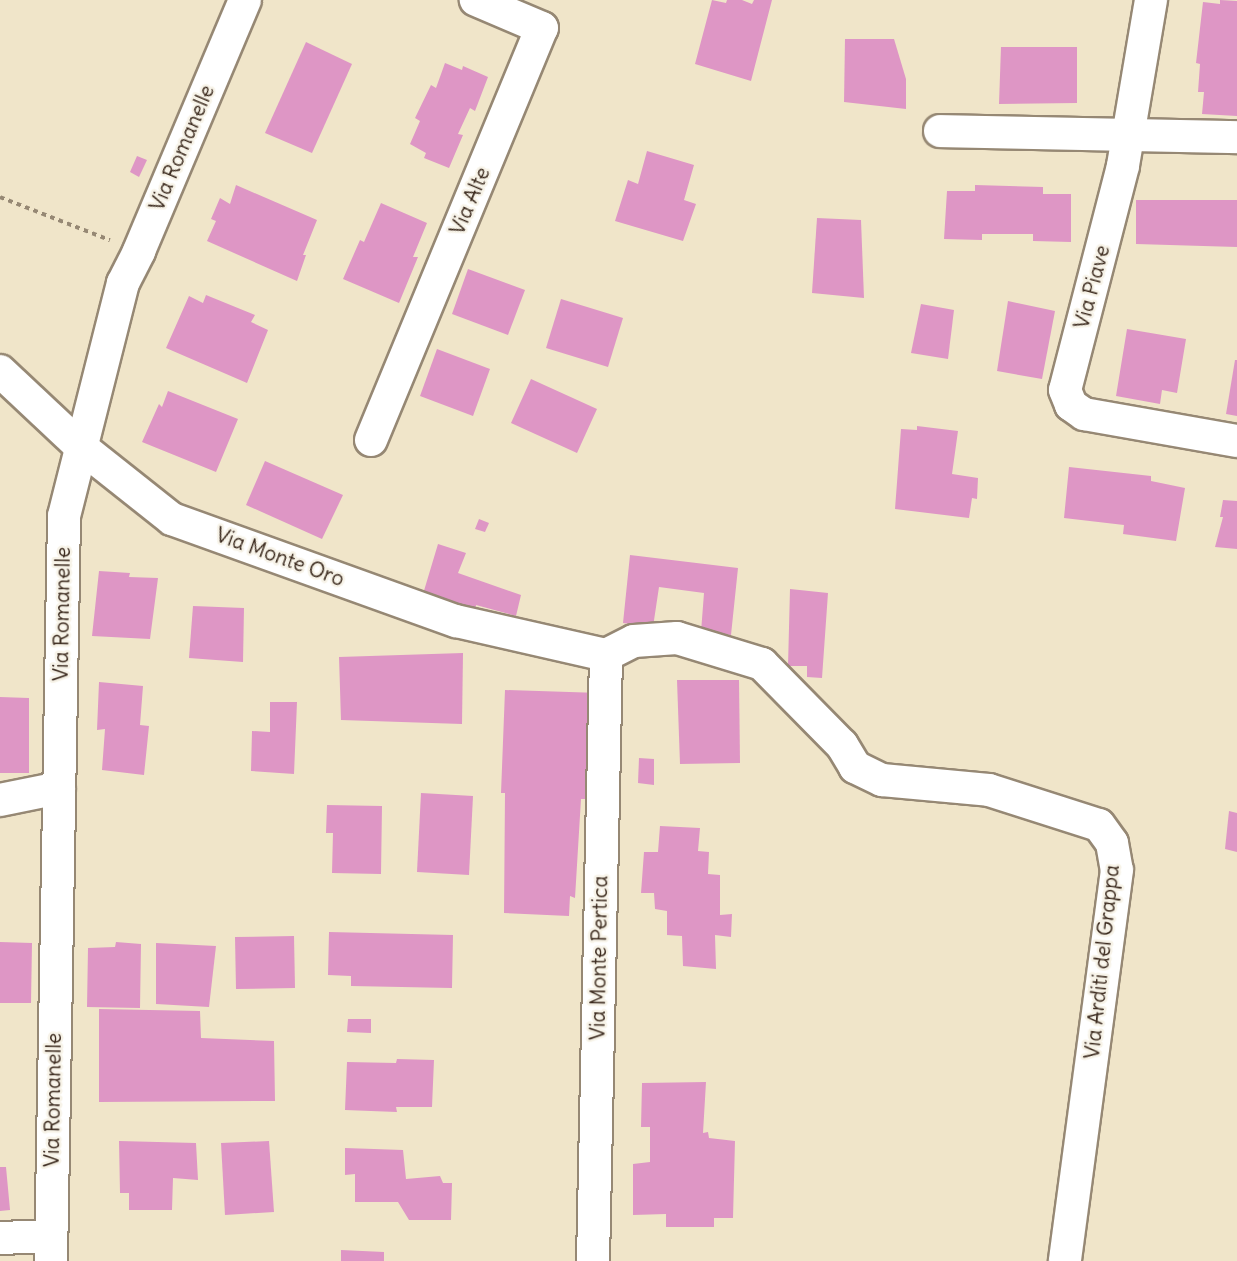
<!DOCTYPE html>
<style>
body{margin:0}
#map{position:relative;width:1237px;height:1261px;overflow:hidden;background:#f0e5c9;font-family:Delius,sans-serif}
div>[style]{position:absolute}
.building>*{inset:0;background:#de96c5}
.path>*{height:4px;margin-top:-2px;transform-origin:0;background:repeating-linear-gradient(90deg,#968874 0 4.5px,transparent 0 9px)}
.roads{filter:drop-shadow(2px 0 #968874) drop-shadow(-2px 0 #968874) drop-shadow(0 2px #968874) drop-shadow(0 -2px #968874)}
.minor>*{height:32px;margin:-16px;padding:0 16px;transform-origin:16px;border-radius:16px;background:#fff}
span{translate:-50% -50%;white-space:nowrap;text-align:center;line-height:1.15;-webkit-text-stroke:5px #f7f3e8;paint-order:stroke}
.street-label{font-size:21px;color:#3b2a1e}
</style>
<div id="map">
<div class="building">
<i style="clip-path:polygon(712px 0,726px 3px,727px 0,742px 0,752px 4px,754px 0,772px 0,751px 81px,695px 64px)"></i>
<i style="clip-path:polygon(1220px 0,1237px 1px,1237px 116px,1202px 114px,1204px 92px,1198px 92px,1200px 64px,1196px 63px,1203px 2px,1220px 4px)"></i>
<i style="clip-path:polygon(845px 39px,894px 39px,906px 79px,906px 109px,844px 102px)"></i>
<i style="clip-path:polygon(306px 42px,352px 64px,312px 153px,265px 133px)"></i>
<i style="clip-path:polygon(1001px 47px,1077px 47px,1077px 103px,999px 104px)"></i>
<i style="clip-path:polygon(445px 63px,462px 70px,463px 66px,488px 77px,475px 111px,470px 108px,458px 134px,463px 135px,449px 168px,424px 158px,426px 153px,410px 144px,420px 121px,415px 118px,431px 85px,436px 88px)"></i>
<i style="clip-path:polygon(647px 151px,694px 165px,684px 200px,696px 204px,683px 241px,615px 221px,628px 180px,638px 184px)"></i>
<i style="clip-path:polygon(137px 156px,147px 160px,139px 177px,130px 172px)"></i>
<i style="clip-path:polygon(236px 185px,317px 220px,303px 255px,306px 255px,297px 281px,207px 241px,216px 221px,211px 219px,220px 198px,230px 204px)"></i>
<i style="clip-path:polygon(975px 185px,1043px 187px,1043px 194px,1071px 194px,1071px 242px,1033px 241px,1033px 234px,982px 234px,982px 240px,944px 239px,947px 191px,975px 191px)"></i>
<i style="clip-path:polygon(1136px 200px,1237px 200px,1237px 247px,1136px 244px)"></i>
<i style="clip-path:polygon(381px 203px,427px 223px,413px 257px,418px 257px,399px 303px,343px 279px,360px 240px,364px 242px)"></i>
<i style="clip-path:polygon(817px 218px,861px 220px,864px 298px,812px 293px)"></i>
<i style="clip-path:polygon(468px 269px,525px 290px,508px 335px,452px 314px)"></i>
<i style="clip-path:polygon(206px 295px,255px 315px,251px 322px,268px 330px,247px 383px,166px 348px,189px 296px,203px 303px)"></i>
<i style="clip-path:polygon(561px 299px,623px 318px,608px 367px,546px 348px)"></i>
<i style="clip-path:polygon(1008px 301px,1055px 311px,1042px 379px,997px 371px)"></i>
<i style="clip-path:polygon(921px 304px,954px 310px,948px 359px,911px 353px)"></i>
<i style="clip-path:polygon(1127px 329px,1186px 339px,1177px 393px,1162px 390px,1160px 404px,1116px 396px)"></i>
<i style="clip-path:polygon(437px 349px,490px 369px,473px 416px,420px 396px)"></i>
<i style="clip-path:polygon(1235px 360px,1237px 360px,1237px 416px,1226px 414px)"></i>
<i style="clip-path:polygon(531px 379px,597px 409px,577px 453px,511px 423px)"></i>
<i style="clip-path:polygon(168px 391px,238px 419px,216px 472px,142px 442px,159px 404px,162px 407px)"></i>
<i style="clip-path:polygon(917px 426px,958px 431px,952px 474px,978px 478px,977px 499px,972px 498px,969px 518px,895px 509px,901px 429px,917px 430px)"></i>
<i style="clip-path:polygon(265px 461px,343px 495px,322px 539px,246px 505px)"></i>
<i style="clip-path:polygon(1069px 467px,1151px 476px,1151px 481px,1185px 488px,1176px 541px,1123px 534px,1124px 525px,1064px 518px)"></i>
<i style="clip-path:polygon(1223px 500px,1237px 501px,1237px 549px,1215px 547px,1223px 517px,1220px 517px)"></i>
<i style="clip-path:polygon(479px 519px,489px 523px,485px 532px,475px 529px)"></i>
<i style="clip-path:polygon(438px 544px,466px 553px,458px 573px,521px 595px,516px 616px,476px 605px,475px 613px,423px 594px)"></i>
<i style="clip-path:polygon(630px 555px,738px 568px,731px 635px,701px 632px,704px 593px,659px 587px,653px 627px,623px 623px)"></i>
<i style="clip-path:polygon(99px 571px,130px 573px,129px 577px,158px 578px,150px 639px,92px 636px)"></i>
<i style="clip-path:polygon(790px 589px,828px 593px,822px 678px,807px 677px,807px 666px,788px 666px)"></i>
<i style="clip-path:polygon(193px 606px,244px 608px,243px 662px,189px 658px)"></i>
<i style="clip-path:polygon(463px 653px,462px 724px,341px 720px,339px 657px)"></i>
<i style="clip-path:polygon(677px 680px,739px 680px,740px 763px,680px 764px)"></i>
<i style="clip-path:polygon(99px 682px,143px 686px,140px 725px,149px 726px,144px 775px,102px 770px,105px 729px,97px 730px)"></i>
<i style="clip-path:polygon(505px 690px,600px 693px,596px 799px,581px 799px,575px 898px,570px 896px,569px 916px,504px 913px,505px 793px,501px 793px)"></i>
<i style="clip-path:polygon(0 697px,29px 698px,29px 773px,0 773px)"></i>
<i style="clip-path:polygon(270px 702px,297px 702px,294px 774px,251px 771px,252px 731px,270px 732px)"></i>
<i style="clip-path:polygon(639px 758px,654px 759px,654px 785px,638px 783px)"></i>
<i style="clip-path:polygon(421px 793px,473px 796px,469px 875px,417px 872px)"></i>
<i style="clip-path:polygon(327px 805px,382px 806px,381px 874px,332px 873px,333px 833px,326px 833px)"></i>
<i style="clip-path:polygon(1229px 811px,1237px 813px,1237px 852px,1225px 849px)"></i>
<i style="clip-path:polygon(660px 826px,700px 828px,698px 851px,709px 852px,708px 874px,720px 875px,720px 915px,732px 914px,731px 937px,715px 935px,716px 969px,683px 966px,682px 936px,667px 935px,667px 911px,655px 909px,654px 893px,641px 893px,644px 852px,658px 852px)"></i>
<i style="clip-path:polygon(329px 932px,453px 935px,452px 988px,351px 986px,351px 976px,328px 975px)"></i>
<i style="clip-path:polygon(294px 936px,295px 988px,236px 989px,235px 937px)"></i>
<i style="clip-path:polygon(0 942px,32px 943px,31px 1003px,0 1003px)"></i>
<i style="clip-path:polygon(116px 942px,141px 944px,140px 1008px,87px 1007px,88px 948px,115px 947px)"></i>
<i style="clip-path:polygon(156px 943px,216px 946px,209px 1007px,156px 1004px)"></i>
<i style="clip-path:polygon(99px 1009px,200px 1011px,201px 1038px,274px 1041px,275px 1101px,99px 1102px)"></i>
<i style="clip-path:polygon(348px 1019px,371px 1019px,371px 1033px,347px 1032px)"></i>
<i style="clip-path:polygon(397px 1059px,434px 1060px,432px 1107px,396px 1107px,397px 1112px,345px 1110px,347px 1062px,396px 1063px)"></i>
<i style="clip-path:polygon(706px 1082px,703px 1133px,708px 1132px,709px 1138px,735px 1141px,733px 1218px,714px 1218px,714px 1227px,666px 1227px,666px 1214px,633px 1215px,633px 1164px,650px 1162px,650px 1127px,641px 1127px,642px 1083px)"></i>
<i style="clip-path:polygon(119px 1141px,196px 1143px,198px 1180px,173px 1178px,172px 1210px,129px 1210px,129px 1193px,120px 1193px)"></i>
<i style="clip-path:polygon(269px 1141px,274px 1212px,225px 1215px,221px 1143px)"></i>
<i style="clip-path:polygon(345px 1148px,403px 1150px,406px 1179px,440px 1176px,443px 1183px,452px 1183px,451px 1220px,409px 1220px,398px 1202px,355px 1202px,355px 1174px,345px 1175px)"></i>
<i style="clip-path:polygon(0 1167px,6px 1167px,10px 1210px,0 1211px)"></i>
<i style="clip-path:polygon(341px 1250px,384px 1252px,384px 1261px,341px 1261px)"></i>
</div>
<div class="path">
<i style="left:0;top:197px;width:118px;rotate:21.4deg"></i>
</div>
<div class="roads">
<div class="minor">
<i style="left:1151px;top:0;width:168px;rotate:99.6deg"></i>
<i style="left:1123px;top:166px;width:231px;rotate:104.5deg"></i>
<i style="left:1065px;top:390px;width:16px;rotate:68deg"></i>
<i style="left:1071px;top:405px;width:16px;rotate:35deg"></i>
<i style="left:1084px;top:414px;width:155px;rotate:10deg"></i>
<i style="left:940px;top:131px;width:297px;rotate:1.2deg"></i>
<i style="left:0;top:371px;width:111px;rotate:43.2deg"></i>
<i style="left:81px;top:447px;width:116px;rotate:38.4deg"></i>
<i style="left:172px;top:519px;width:302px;rotate:19.8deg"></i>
<i style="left:456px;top:621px;width:154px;rotate:12.8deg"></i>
<i style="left:371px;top:440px;width:446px;rotate:-67.5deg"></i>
<i style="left:542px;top:28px;width:72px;rotate:-157deg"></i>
<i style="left:606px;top:655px;width:31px;rotate:-27deg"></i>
<i style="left:634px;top:641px;width:43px;rotate:-4deg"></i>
<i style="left:677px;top:638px;width:89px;rotate:17deg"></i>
<i style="left:762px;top:664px;width:114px;rotate:45.4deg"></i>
<i style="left:842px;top:745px;width:26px;rotate:59deg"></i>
<i style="left:855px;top:767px;width:30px;rotate:26deg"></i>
<i style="left:882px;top:780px;width:107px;rotate:5.3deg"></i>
<i style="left:989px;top:790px;width:115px;rotate:17.7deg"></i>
<i style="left:1099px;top:825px;width:22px;rotate:54deg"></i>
<i style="left:1112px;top:843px;width:27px;rotate:80deg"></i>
<i style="left:1117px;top:870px;width:394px;rotate:97.6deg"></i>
<i style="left:0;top:800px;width:60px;rotate:-11.5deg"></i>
<i style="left:0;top:1238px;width:51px;rotate:-2.2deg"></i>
<i style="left:51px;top:1261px;width:745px;rotate:-89deg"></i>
<i style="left:64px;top:516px;width:240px;rotate:-75.8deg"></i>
<i style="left:123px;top:283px;width:36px;rotate:-63deg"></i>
<i style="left:139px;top:251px;width:272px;rotate:-67.1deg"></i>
<i style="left:593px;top:1261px;width:606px;rotate:-88.77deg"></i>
</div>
</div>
<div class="street-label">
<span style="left:182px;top:148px;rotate:-67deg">Via Romanelle</span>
<span style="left:470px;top:201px;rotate:-67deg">Via Alte</span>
<span style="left:1092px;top:287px;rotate:-75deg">Via Piave</span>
<span style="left:280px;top:557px;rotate:20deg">Via Monte Oro</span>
<span style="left:62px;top:614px;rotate:-89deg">Via Romanelle</span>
<span style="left:599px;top:958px;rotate:-89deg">Via Monte Pertica</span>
<span style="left:1102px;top:962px;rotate:-84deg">Via Arditi del Grappa</span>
<span style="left:53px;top:1100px;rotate:-89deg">Via Romanelle</span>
</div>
</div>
